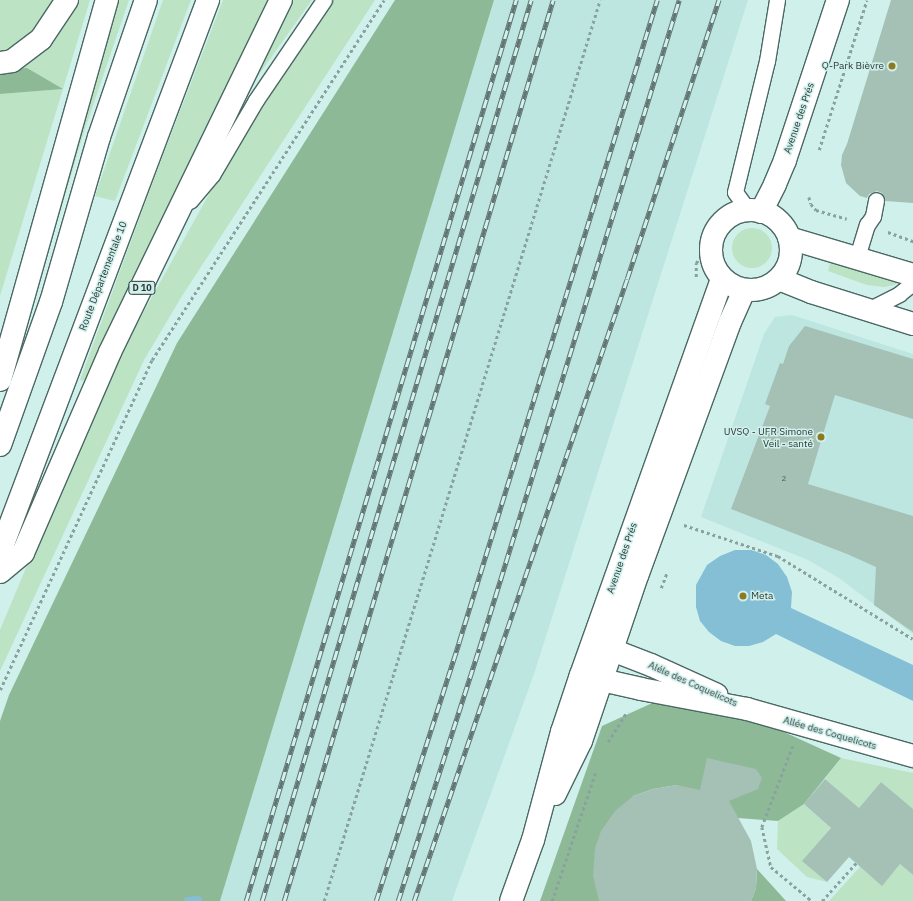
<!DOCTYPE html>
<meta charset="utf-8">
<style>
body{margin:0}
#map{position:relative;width:913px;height:901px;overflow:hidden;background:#d0f0ec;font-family:"IBM Plex Sans",sans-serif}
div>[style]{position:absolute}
.built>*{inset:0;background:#bde6e1}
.green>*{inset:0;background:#bce3c4}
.round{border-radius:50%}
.forest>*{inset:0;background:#8db996}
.water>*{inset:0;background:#84bfd5}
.stream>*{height:8px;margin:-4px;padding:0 4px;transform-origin:4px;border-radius:4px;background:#84bfd5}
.building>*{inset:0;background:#a5c0b5}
.path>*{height:2.5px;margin-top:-1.25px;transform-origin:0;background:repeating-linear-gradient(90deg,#8aa29f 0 3px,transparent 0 6px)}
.roads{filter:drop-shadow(1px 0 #4b6864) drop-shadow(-1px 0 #4b6864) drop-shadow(0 1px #4b6864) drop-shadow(0 -1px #4b6864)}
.lane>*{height:15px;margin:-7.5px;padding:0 7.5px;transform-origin:7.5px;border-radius:7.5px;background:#fff}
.street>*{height:22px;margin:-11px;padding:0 11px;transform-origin:11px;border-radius:11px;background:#fff}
.secondary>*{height:22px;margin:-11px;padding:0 11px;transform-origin:11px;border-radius:11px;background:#fff}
.secondary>.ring{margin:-11px;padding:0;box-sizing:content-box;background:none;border:22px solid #fff;border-radius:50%}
.primary>*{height:22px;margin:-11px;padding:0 11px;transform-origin:11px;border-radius:11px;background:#fff}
.rail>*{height:4.5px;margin-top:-2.25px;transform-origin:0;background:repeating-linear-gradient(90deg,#d0f0ec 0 9px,#627572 0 18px);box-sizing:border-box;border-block:1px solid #627572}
.dots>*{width:11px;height:11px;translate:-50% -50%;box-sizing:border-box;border:2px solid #d0f0ec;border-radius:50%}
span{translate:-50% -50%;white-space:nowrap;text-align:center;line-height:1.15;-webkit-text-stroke:3px #d0f0ec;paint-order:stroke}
.number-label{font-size:8px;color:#4b5c57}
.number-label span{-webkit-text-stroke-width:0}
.shield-label span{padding:1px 3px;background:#d0f0ec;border:1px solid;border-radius:3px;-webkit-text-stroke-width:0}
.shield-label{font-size:9px;color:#2d3a38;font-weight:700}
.poi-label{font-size:10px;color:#2d3a38}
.right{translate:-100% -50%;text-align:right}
.left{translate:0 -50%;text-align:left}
.street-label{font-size:10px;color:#2d3a38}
</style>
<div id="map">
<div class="built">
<i style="clip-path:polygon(494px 0,748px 0,534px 674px,452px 901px,220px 901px)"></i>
<i style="clip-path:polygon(792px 315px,913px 354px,913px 634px,839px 578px,808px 560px,701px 517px,764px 334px,775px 317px)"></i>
</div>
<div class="green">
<i style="clip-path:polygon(0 0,59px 0,24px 42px,0 52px)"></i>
<i style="clip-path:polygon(79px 0,90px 0,0 296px,0 94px,62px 89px,9px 69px,39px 53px,60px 32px)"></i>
<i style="clip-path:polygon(115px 0,129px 0,83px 135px,24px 335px,85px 103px)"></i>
<i style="clip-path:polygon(163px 0,191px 0,115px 201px,95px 196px)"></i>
<i style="clip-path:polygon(223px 0,273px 0,86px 381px,80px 380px,155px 176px)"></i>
<i style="clip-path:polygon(293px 0,312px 0,255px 80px,278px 32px)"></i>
<i style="clip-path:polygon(333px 0,375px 0,182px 296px,144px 360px,0 671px,0 630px,84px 429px,122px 351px,208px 196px,273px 87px)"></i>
<i class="round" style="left:732px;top:228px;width:40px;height:40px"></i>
<i style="clip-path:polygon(831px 259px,901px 281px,894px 285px,884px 287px,867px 285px,828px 271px)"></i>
<i style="clip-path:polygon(841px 758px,913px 773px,913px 850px,906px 804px,881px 782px,859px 808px,825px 779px)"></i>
<i style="clip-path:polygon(804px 804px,831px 828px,803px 861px,827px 882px,807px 877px,777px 849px,778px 821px)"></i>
<i style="clip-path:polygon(900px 864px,913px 875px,913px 901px,829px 901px,860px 867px,882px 885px)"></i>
</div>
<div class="forest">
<i style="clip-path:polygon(395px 0,494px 0,220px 901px,0 901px,0 721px,9px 695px,177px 343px)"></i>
<i style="clip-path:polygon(27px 68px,63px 89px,0 94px,0 70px)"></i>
<i style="clip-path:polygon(661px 699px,760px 721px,841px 758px,804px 804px,778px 821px,738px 818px,677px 785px,653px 789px,633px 796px,600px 901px,540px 901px,602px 726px)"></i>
<i style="clip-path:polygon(757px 869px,786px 901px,751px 901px,756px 888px)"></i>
</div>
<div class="water">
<i style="clip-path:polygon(735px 550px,751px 550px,766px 555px,778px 564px,787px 577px,792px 592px,791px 608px,913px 665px,913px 701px,776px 634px,763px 642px,749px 646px,735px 646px,721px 641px,709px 632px,700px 621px,696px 607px,696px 585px,707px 565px,720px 556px)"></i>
</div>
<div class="stream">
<i style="left:188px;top:901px;width:10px;rotate:-6deg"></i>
</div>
<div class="building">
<i style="clip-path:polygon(891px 0,913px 0,913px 203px,885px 201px,882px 193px,877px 191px,869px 194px,867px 198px,860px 196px,846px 183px,841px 165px,842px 155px,847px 144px)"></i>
<i style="clip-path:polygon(805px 326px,913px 359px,913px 419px,835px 395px,808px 484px,913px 516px,913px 632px,874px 605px,876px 567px,847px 554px,731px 509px,770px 406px,765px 404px,780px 363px,783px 364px,789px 346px)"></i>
<i style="clip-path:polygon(707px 758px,756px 769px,762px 778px,758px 789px,729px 801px,751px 841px,757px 869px,756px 888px,751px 901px,599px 901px,593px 876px,595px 848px,601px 831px,615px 811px,633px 796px,653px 789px,677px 785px,700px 790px)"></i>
<i style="clip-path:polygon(825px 779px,859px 808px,881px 782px,913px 809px,913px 875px,900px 864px,882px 886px,849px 857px,827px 882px,802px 861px,831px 828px,804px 804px)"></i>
</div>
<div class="path">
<i style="left:819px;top:150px;width:157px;rotate:-72.3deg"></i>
<i style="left:809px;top:197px;width:7px;rotate:74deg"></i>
<i style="left:811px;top:204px;width:8px;rotate:50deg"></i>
<i style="left:816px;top:210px;width:32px;rotate:16deg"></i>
<i style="left:888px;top:232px;width:27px;rotate:20deg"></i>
<i style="left:696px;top:277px;width:14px;rotate:-90deg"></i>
<i style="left:696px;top:263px;width:6px;rotate:-51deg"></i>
<i style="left:700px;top:258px;width:13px;rotate:-32deg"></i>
<i style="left:684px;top:525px;width:99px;rotate:18.3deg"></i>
<i style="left:778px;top:556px;width:158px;rotate:31.6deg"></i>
<i style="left:661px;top:588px;width:17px;rotate:-69deg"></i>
<i style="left:0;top:690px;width:363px;rotate:-65.3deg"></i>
<i style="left:152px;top:360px;width:428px;rotate:-57.2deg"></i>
<i style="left:608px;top:742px;width:36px;rotate:-58deg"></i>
<i style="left:793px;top:746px;width:87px;rotate:110.9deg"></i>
<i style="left:762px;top:827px;width:41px;rotate:77.3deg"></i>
<i style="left:771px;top:867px;width:53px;rotate:39.7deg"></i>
<i style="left:324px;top:901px;width:942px;rotate:-72.97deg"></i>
<i style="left:552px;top:901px;width:137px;rotate:-71.3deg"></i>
<i style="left:822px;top:901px;width:51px;rotate:-48.2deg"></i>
</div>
<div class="roads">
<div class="lane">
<i style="left:190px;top:201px;width:34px;rotate:-50deg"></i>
<i style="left:212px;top:175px;width:87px;rotate:-59.6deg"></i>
<i style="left:256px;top:100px;width:121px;rotate:-55.8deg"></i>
<i style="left:748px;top:210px;width:22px;rotate:-126deg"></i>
<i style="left:735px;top:192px;width:135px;rotate:-76.3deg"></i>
<i style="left:767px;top:61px;width:62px;rotate:-80.7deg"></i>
<i style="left:857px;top:257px;width:34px;rotate:-73deg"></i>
<i style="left:867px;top:225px;width:11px;rotate:-56deg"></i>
<i style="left:873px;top:216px;width:16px;rotate:-79deg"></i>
<i style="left:868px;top:310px;width:35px;rotate:-27deg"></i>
<i style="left:899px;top:294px;width:13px;rotate:-39deg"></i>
<i style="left:909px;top:286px;width:8px;rotate:-60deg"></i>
</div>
<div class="street">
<i style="left:0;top:63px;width:12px;rotate:-9deg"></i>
<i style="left:12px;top:61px;width:36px;rotate:-37deg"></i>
<i style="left:41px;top:39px;width:47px;rotate:-56.3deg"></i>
<i style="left:761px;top:212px;width:31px;rotate:-63deg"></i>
<i style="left:775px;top:184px;width:26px;rotate:-67deg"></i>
<i style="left:785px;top:160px;width:169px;rotate:-71.7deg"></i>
<i style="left:594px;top:643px;width:61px;rotate:21.1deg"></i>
<i style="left:651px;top:665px;width:72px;rotate:24.4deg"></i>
<i style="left:584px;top:676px;width:58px;rotate:12.8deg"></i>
<i style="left:641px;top:689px;width:108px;rotate:10.7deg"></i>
<i style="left:747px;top:709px;width:173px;rotate:15.8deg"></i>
</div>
<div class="secondary">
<i class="ring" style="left:711px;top:210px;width:58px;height:58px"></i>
<i style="left:789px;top:238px;width:129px;rotate:16.6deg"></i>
<i style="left:779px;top:279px;width:35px;rotate:22deg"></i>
<i style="left:811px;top:292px;width:107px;rotate:17.4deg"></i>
<i style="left:555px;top:794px;width:59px;rotate:-63.9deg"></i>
<i style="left:581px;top:741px;width:174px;rotate:-71.3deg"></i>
<i style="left:637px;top:576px;width:270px;rotate:-69.9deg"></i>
<i style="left:730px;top:322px;width:35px;rotate:-66deg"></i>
<i style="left:511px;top:901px;width:65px;rotate:-70.2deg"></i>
<i style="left:533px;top:840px;width:112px;rotate:-75deg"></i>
<i style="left:562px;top:732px;width:60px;rotate:-71.6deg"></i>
<i style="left:581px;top:675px;width:420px;rotate:-70.4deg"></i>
</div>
<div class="primary">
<i style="left:0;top:380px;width:395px;rotate:-74.3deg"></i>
<i style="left:0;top:445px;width:152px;rotate:-70.4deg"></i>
<i style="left:51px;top:302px;width:172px;rotate:-73.8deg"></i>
<i style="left:99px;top:137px;width:145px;rotate:-71.1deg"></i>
<i style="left:0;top:552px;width:590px;rotate:-69.35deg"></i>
<i style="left:0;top:572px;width:30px;rotate:-40deg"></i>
<i style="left:23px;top:553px;width:219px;rotate:-66.6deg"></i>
<i style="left:110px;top:352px;width:391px;rotate:-64.1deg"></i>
</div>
</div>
<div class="rail">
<i style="left:246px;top:901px;width:941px;rotate:-73.32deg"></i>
<i style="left:262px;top:901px;width:940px;rotate:-73.38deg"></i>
<i style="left:284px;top:901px;width:940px;rotate:-73.38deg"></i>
<i style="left:376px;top:901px;width:272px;rotate:-72.2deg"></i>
<i style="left:459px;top:642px;width:672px;rotate:-72.86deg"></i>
<i style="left:398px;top:901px;width:265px;rotate:-72.2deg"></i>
<i style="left:479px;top:649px;width:679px;rotate:-72.87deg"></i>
<i style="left:414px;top:901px;width:657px;rotate:-71.1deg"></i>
<i style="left:627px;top:279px;width:294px;rotate:-71.8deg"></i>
</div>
<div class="dots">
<i style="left:892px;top:66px;background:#8d7a1f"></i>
<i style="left:821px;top:437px;background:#8d7a1f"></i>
<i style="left:743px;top:596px;background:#8d7a1f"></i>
</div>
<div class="number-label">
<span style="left:784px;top:479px">2</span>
</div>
<div class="shield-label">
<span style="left:142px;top:288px">D 10</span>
</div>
<div class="poi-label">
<span class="right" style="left:884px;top:66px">Q-Park Bièvre</span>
<span class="right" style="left:813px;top:437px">UVSQ - UFR Simone<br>Veil - santé</span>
<span class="left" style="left:751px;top:596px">Meta</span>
</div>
<div class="street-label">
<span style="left:799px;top:118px;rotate:-71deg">Avenue des Prés</span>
<span style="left:103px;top:276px;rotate:-69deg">Route Départementale 10</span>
<span style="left:622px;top:558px;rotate:-71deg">Avenue des Prés</span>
<span style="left:693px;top:684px;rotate:24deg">Aléle des Coquelicots</span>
<span style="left:830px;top:733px;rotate:16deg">Allée des Coquelicots</span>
</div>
</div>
